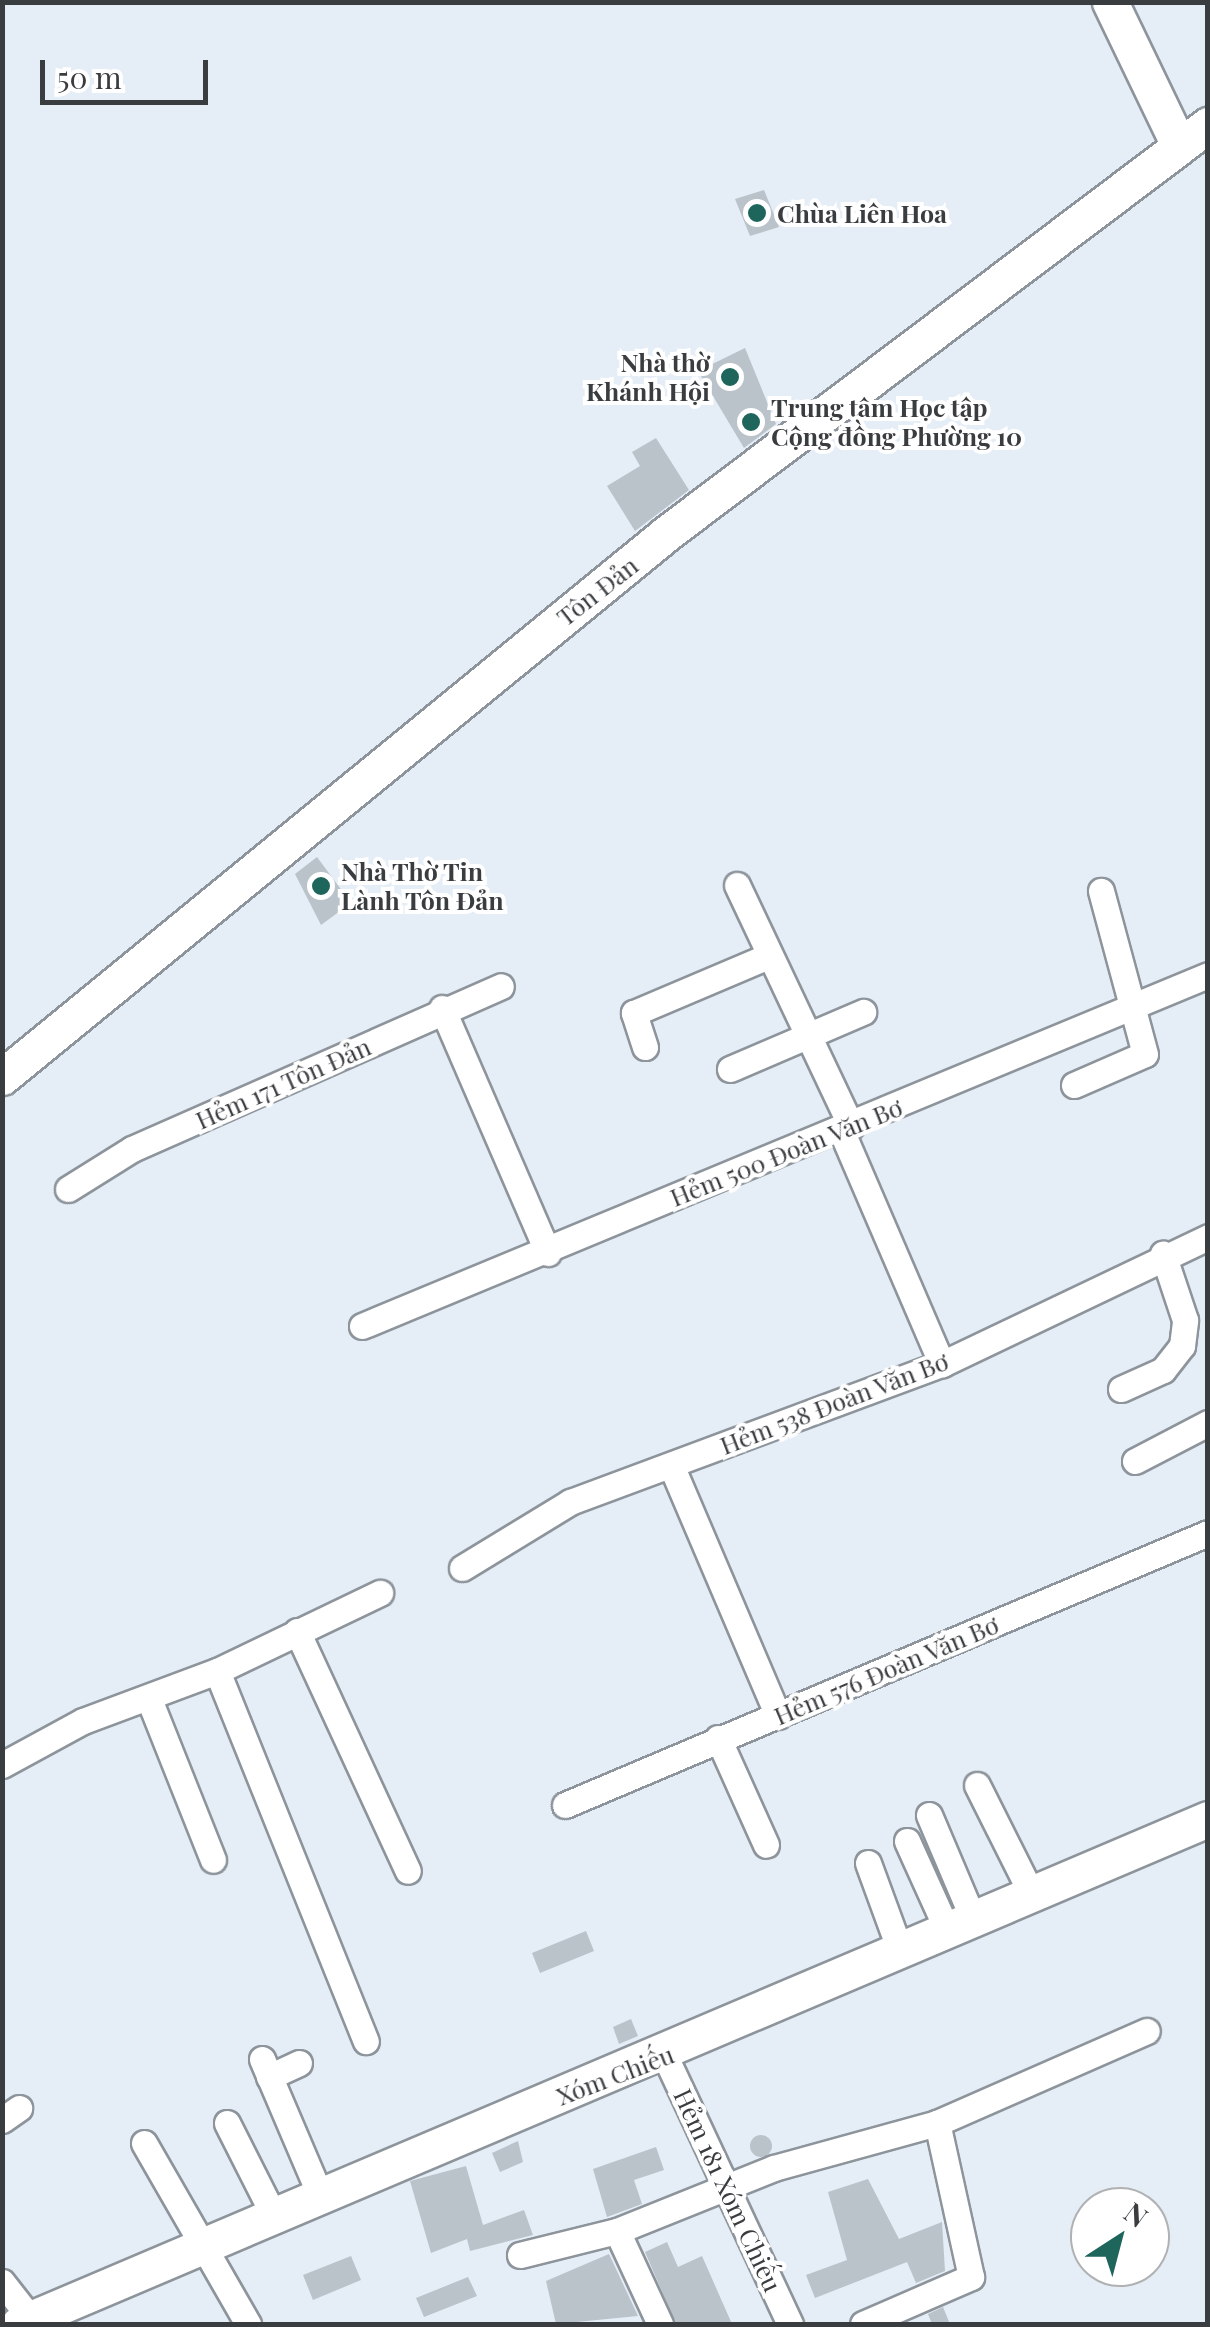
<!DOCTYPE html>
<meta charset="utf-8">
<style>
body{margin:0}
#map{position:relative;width:1210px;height:2327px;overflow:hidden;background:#e5edf6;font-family:"Playfair Display",serif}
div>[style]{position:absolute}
.building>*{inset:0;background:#bac2ca}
.round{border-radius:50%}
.roads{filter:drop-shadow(2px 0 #8d949b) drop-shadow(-2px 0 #8d949b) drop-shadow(0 2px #8d949b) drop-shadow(0 -2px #8d949b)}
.street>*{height:25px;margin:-12.5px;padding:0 12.5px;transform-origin:12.5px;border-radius:12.5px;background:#fff}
.secondary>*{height:35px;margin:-17.5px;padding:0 17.5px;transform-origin:17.5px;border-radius:17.5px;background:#fff}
.dots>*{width:28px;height:28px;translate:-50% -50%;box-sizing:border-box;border:5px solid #fff;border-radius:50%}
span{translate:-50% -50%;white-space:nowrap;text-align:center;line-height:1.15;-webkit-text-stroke:8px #fff;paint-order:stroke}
.poi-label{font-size:25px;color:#3a3d40;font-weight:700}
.left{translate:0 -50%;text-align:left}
.right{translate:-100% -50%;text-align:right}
.street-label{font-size:25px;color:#3a3d40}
.frame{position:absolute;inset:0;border:5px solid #3a3d40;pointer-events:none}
.north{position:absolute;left:1070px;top:2187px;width:100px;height:100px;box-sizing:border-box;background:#fff;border:2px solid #b0b1b3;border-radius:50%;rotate:36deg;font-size:28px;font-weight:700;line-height:40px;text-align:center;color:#3a3d40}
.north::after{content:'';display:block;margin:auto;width:35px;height:45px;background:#1e665c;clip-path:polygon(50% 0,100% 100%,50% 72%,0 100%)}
.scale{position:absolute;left:40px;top:60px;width:168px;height:45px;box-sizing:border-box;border:5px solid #3a3d40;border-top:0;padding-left:12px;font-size:30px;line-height:35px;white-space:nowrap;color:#3a3d40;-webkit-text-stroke:8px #fff;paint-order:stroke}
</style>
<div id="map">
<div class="building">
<i style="clip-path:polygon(764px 190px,779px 227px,750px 236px,735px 199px)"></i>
<i style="clip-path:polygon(745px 348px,776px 424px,744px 448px,698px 371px)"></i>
<i style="clip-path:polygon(656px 438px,689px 490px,635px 531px,607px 486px,640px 466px,632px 452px)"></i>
<i style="clip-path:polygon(317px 857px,351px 903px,321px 925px,295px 874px)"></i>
<i style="clip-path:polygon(586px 1931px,594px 1951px,540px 1973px,532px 1953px)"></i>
<i style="clip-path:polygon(631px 2019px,638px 2036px,619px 2044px,613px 2027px)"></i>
<i class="round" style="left:750px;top:2135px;width:22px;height:22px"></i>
<i style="clip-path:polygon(518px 2141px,523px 2162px,500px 2172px,492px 2153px)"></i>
<i style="clip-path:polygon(656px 2147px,664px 2170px,634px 2180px,642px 2204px,607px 2217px,593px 2169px)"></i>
<i style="clip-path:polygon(466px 2166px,483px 2225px,524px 2210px,533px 2235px,470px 2251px,467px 2239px,431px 2253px,410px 2181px)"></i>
<i style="clip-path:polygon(868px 2179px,899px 2239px,942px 2222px,945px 2271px,916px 2283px,907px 2262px,815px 2298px,806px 2275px,847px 2260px,828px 2192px)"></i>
<i style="clip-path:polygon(667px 2242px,678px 2267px,702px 2256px,732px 2324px,676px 2324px,645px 2252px)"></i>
<i style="clip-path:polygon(609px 2254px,638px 2316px,556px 2324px,546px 2281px)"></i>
<i style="clip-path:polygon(351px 2256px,361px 2280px,313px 2300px,303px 2275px)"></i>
<i style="clip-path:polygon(468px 2277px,477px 2296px,424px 2317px,416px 2298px)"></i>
<i style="clip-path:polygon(943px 2307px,950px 2324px,932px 2324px,928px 2314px)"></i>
</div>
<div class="roads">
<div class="street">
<i style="left:737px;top:885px;width:267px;rotate:64.7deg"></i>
<i style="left:442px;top:1008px;width:267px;rotate:66.6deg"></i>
<i style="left:645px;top:1047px;width:36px;rotate:-108deg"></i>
<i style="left:634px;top:1013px;width:146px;rotate:-23deg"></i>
<i style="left:730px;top:1069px;width:145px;rotate:-23.2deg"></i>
<i style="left:1074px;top:1085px;width:77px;rotate:-23.6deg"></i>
<i style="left:1145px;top:1054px;width:169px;rotate:-105.1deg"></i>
<i style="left:841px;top:1130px;width:255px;rotate:66.7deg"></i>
<i style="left:68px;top:1189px;width:75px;rotate:-32deg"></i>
<i style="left:132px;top:1149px;width:403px;rotate:-23.8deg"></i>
<i style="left:362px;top:1326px;width:916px;rotate:-22.53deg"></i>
<i style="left:1121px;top:1389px;width:46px;rotate:-24.3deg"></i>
<i style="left:1163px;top:1370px;width:31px;rotate:-52deg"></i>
<i style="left:1182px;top:1346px;width:26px;rotate:-83deg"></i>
<i style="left:1185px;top:1320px;width:70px;rotate:-108.4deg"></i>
<i style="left:1135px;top:1461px;width:82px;rotate:-27.5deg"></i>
<i style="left:671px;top:1465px;width:273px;rotate:66.9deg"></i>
<i style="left:462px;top:1568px;width:127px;rotate:-31.4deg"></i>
<i style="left:570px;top:1502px;width:397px;rotate:-20.4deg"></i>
<i style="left:942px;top:1364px;width:295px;rotate:-25.5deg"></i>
<i style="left:297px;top:1631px;width:264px;rotate:65.2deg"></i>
<i style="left:217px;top:1671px;width:399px;rotate:68.1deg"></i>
<i style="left:149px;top:1699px;width:173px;rotate:68.3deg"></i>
<i style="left:718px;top:1738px;width:117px;rotate:65.8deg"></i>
<i style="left:2px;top:1765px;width:92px;rotate:-28.5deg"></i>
<i style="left:83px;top:1721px;width:143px;rotate:-20.5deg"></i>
<i style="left:217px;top:1671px;width:181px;rotate:-25.6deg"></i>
<i style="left:977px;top:1785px;width:123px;rotate:63.4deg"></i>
<i style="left:565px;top:1805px;width:698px;rotate:-22.93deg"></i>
<i style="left:929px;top:1815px;width:115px;rotate:67deg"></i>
<i style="left:907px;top:1841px;width:100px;rotate:65.7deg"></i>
<i style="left:868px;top:1863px;width:96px;rotate:69.9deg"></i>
<i style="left:665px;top:2056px;width:296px;rotate:65deg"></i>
<i style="left:262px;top:2059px;width:142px;rotate:66.9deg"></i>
<i style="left:269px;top:2077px;width:33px;rotate:-25deg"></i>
<i style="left:2px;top:2120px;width:21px;rotate:-35deg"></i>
<i style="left:227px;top:2123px;width:97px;rotate:63.2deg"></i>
<i style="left:144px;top:2143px;width:209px;rotate:60.1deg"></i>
<i style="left:520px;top:2255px;width:100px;rotate:-13.9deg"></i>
<i style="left:2px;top:2282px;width:47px;rotate:51.9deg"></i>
<i style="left:660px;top:2324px;width:102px;rotate:-114.8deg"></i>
<i style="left:617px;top:2231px;width:169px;rotate:-21.9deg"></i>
<i style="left:774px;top:2168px;width:169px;rotate:-15.4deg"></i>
<i style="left:937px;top:2123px;width:229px;rotate:-23.7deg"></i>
<i style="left:863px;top:2324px;width:118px;rotate:-23.5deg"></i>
<i style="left:971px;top:2277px;width:158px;rotate:-102.4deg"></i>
</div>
<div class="secondary">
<i style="left:1110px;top:2px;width:157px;rotate:64.3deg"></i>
<i style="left:2px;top:1077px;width:859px;rotate:-39.28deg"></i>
<i style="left:667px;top:533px;width:678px;rotate:-37.02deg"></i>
<i style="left:19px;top:2324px;width:1292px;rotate:-23.01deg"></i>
</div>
</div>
<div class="dots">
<i style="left:757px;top:213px;background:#1e665c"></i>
<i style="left:730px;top:377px;background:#1e665c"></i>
<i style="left:751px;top:422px;background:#1e665c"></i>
<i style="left:321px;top:886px;background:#1e665c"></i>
</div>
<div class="poi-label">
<span class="left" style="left:777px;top:213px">Chùa Liên Hoa</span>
<span class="right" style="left:710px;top:377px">Nhà thờ<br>Khánh Hội</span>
<span class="left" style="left:771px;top:422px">Trung tâm Học tập<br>Cộng đồng Phường 10</span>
<span class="left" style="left:341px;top:886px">Nhà Thờ Tin<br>Lành Tôn Đản</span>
</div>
<div class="street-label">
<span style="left:597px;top:591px;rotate:-38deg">Tôn Đản</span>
<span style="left:283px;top:1083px;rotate:-24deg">Hẻm 171 Tôn Đản</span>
<span style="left:786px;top:1152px;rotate:-22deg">Hẻm 500 Đoàn Văn Bơ</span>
<span style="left:834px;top:1403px;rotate:-21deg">Hẻm 538 Đoàn Văn Bơ</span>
<span style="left:886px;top:1670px;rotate:-23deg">Hẻm 576 Đoàn Văn Bơ</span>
<span style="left:615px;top:2075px;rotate:-21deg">Xóm Chiếu</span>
<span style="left:728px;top:2190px;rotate:65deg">Hẻm 181 Xóm Chiếu</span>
</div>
<div class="frame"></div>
<div class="north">N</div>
<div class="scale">50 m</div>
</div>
